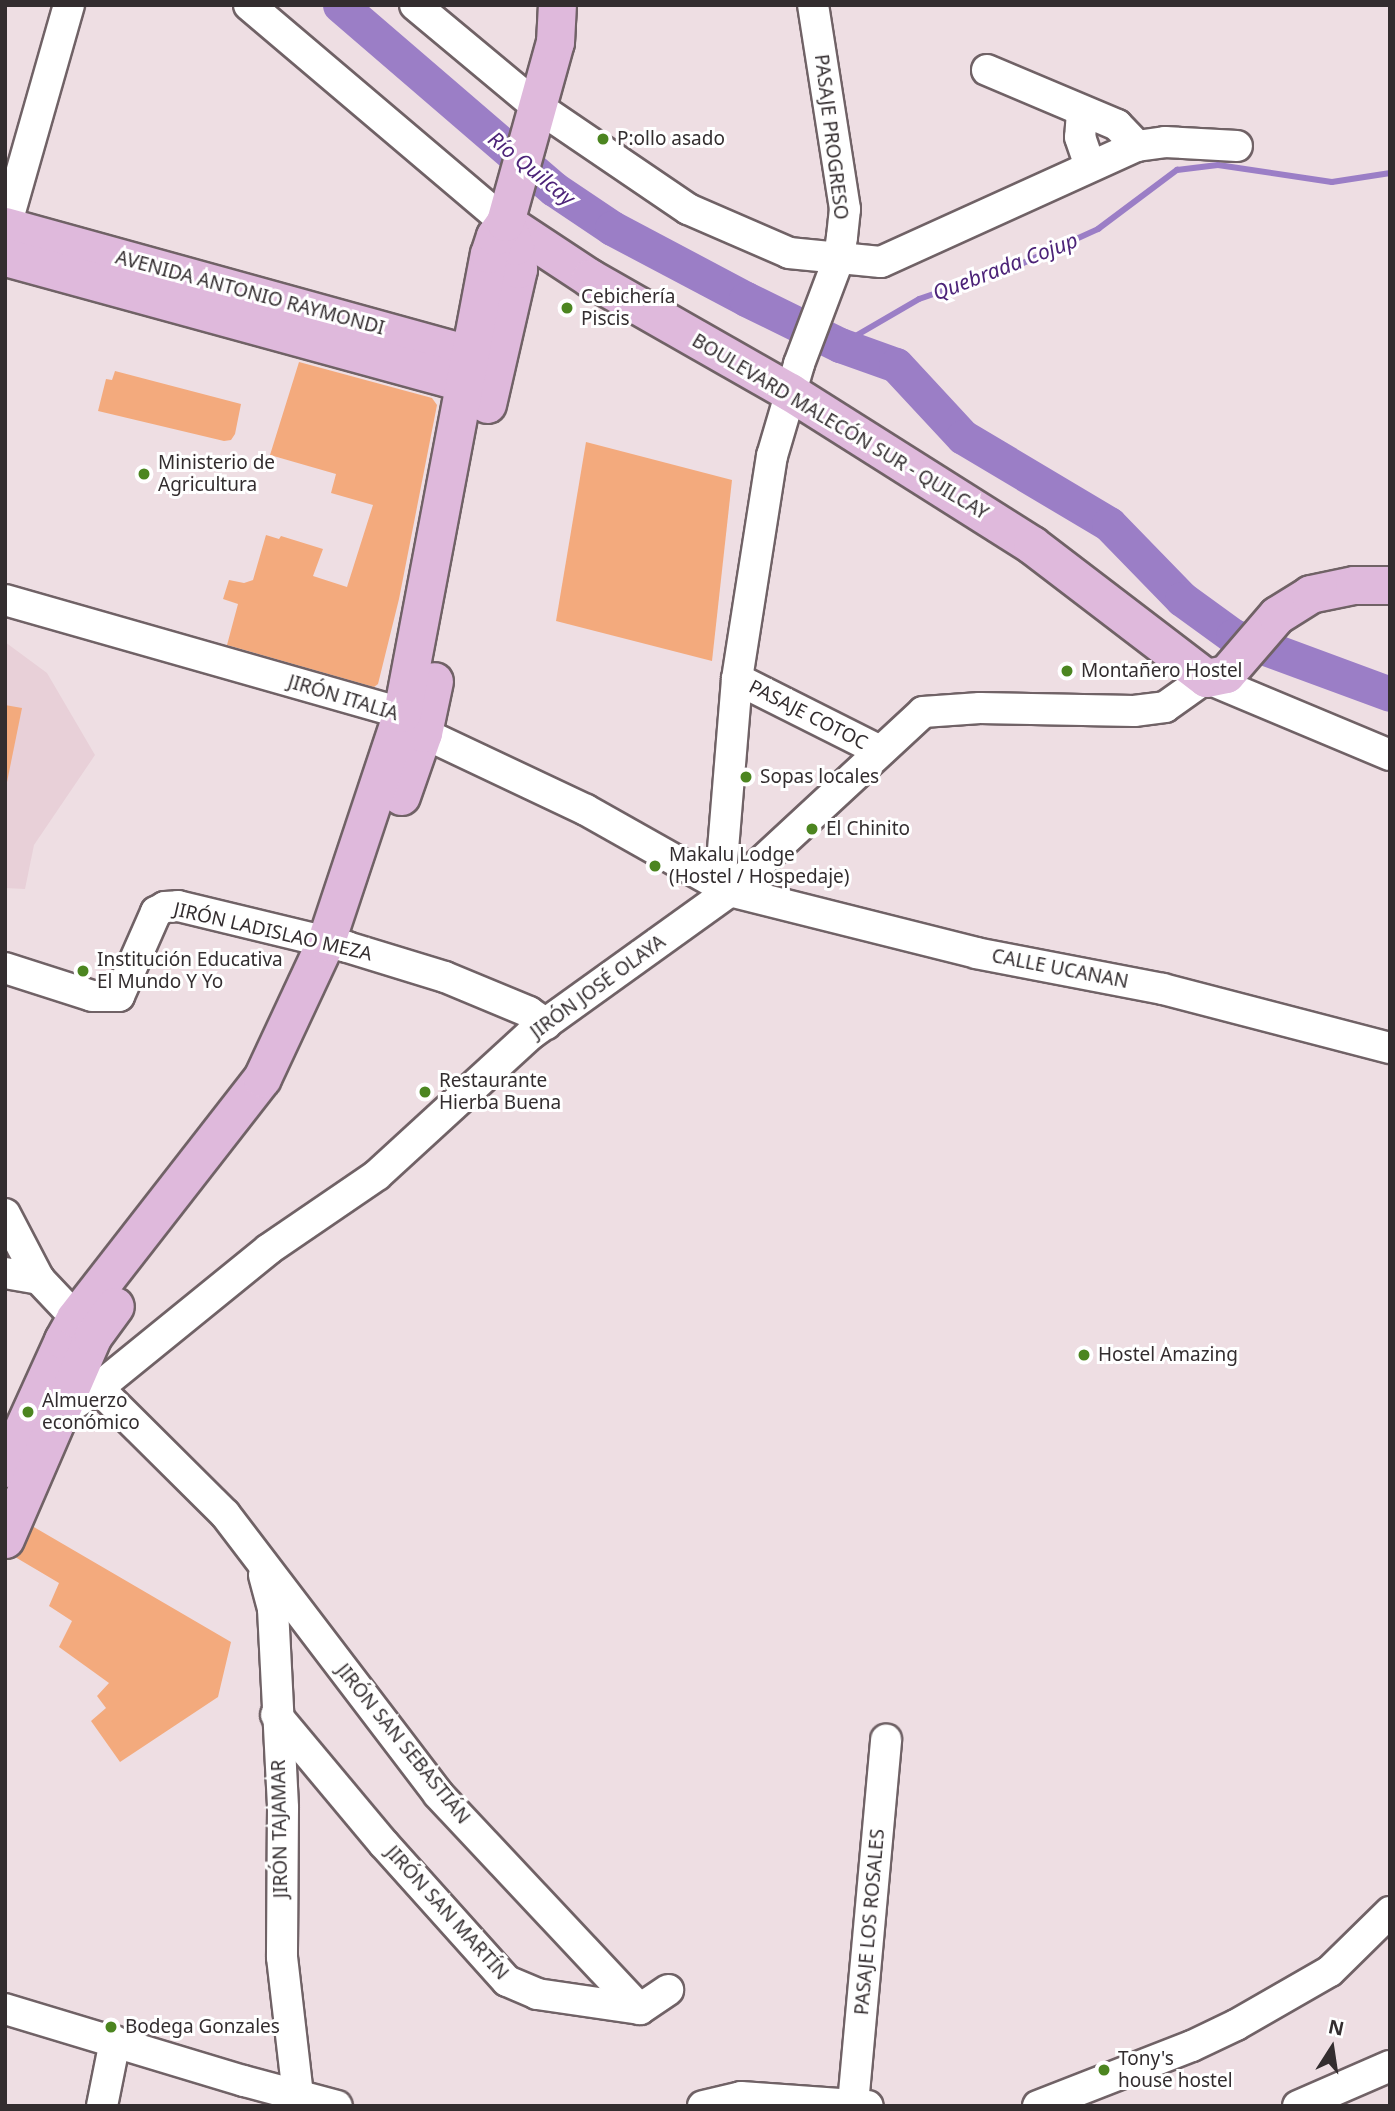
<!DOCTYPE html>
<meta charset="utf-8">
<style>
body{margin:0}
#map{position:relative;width:1395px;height:2111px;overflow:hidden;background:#eedee3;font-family:"Noto Sans",sans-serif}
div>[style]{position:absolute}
.built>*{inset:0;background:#e8d0d8}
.green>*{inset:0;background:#f3aa7d}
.stream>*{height:6px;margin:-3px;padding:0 3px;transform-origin:3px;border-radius:3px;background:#9b7ec6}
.river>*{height:35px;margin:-17.5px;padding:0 17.5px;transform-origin:17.5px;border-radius:17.5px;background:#9b7ec6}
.roads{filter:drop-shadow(2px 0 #706266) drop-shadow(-2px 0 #706266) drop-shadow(0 2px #706266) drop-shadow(0 -2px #706266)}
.minor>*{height:30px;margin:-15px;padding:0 15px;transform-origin:15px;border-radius:15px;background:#fff}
.major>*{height:37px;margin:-18.5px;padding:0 18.5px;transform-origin:18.5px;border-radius:18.5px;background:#dfb9dc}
.dots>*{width:19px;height:19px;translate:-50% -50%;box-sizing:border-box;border:4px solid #fff;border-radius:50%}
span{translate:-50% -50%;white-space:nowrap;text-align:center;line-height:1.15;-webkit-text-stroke:6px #fff;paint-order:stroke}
.street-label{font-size:19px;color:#332d2f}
.poi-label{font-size:19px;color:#332d2f}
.left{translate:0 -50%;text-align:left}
.water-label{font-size:21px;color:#4c2378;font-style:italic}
.frame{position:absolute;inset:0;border:7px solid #332d2f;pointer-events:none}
.north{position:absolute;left:1297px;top:2013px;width:70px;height:70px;-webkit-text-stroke:5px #fff;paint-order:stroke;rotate:12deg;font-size:19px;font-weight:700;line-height:28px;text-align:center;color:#332d2f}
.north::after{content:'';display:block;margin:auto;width:24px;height:32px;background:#332d2f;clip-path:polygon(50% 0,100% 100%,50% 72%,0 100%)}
</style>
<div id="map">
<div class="built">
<i style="clip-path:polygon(5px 642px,47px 673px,95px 755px,34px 845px,25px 889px,5px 888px)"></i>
</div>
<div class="green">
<i style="clip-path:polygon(299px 362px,432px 398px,437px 405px,399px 599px,378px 684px,374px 687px,227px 645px,238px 604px,223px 599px,229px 580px,244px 583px,253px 580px,266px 535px,279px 539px,281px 536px,323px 549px,313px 576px,347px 587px,373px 505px,331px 493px,336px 474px,270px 455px)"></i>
<i style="clip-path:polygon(115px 371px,241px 404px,235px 434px,231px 440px,224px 441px,98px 411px,106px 379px,112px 380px)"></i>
<i style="clip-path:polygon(586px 442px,732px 480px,712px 661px,556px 621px)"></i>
<i style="clip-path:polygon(5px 705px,22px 708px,5px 792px)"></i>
<i style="clip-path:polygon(27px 1523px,231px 1642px,218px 1697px,120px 1762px,91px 1721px,106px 1708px,97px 1696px,109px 1683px,59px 1647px,72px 1621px,49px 1606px,59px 1583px,10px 1554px)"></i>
</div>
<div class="stream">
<i style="left:840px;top:345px;width:91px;rotate:-30.2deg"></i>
<i style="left:919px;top:299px;width:108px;rotate:-18.9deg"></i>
<i style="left:1021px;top:264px;width:85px;rotate:-24.4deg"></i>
<i style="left:1098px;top:229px;width:99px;rotate:-36.8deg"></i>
<i style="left:1177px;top:170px;width:41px;rotate:-7deg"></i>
<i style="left:1218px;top:165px;width:115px;rotate:8.5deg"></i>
<i style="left:1332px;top:182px;width:59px;rotate:-8.8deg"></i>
</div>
<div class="river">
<i style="left:340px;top:5px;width:282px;rotate:40.7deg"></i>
<i style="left:554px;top:189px;width:70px;rotate:33.9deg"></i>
<i style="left:612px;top:228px;width:152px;rotate:27.9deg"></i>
<i style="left:746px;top:299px;width:105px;rotate:26.1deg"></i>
<i style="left:840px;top:345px;width:59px;rotate:19.7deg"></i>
<i style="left:896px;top:365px;width:98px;rotate:47.1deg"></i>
<i style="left:963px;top:437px;width:170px;rotate:30.8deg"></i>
<i style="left:1109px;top:524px;width:105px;rotate:45.8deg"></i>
<i style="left:1182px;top:599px;width:63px;rotate:36deg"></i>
<i style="left:1233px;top:636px;width:167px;rotate:20.3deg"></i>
</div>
<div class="roads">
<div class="minor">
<i style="left:249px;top:5px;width:336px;rotate:40.3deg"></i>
<i style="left:415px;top:5px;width:156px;rotate:39.8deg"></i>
<i style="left:535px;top:105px;width:185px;rotate:34.2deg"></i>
<i style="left:688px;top:209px;width:110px;rotate:23.5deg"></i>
<i style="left:789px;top:253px;width:92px;rotate:5.6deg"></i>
<i style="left:881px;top:262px;width:281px;rotate:-24.4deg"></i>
<i style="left:1137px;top:146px;width:28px;rotate:-8deg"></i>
<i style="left:1165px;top:142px;width:72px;rotate:3.2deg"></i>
<i style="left:987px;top:70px;width:141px;rotate:22.9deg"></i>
<i style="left:1117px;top:125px;width:29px;rotate:46deg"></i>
<i style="left:1082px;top:111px;width:26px;rotate:94deg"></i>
<i style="left:1080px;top:137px;width:31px;rotate:71deg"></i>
<i style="left:6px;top:226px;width:230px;rotate:-74.1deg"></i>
<i style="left:5px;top:600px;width:413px;rotate:15.9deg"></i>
<i style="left:402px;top:713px;width:29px;rotate:44deg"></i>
<i style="left:423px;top:733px;width:180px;rotate:25.3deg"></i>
<i style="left:586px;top:810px;width:165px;rotate:29.4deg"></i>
<i style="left:730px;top:891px;width:254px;rotate:14.1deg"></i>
<i style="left:976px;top:953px;width:190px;rotate:10.9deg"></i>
<i style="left:1163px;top:989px;width:235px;rotate:14.6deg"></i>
<i style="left:737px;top:679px;width:160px;rotate:26.7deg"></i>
<i style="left:720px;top:886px;width:208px;rotate:-85.3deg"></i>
<i style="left:737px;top:679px;width:226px;rotate:-81.1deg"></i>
<i style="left:772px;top:456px;width:96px;rotate:-73.6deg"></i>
<i style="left:799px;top:364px;width:113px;rotate:-69.3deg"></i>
<i style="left:839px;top:258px;width:21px;rotate:-82deg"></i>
<i style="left:842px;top:237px;width:28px;rotate:-84deg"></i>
<i style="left:845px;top:209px;width:206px;rotate:-98.9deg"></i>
<i style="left:5px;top:968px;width:91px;rotate:17.8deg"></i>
<i style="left:92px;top:996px;width:27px"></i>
<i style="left:119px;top:996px;width:92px;rotate:-66.2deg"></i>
<i style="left:156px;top:912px;width:10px;rotate:-29deg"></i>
<i style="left:165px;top:907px;width:13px;rotate:-4deg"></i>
<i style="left:178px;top:906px;width:174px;rotate:13.6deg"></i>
<i style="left:347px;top:947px;width:102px;rotate:17deg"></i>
<i style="left:445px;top:977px;width:91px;rotate:22.6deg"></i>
<i style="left:529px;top:1012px;width:21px;rotate:35deg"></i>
<i style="left:5px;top:1214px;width:73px;rotate:62.4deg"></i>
<i style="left:39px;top:1279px;width:74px;rotate:46.6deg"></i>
<i style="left:5px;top:1273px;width:35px;rotate:10deg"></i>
<i style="left:98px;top:1388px;width:179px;rotate:44.8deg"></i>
<i style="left:225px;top:1514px;width:352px;rotate:52.7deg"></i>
<i style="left:438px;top:1794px;width:295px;rotate:46.8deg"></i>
<i style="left:54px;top:1414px;width:5px"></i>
<i style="left:59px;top:1414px;width:47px;rotate:-33.7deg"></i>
<i style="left:98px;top:1388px;width:220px;rotate:-39.1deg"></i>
<i style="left:269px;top:1249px;width:131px;rotate:-34.4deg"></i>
<i style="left:377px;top:1175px;width:209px;rotate:-42.5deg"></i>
<i style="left:531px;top:1034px;width:245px;rotate:-35.7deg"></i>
<i style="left:730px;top:891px;width:263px;rotate:-42.8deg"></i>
<i style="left:923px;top:712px;width:57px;rotate:-4deg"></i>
<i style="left:980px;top:708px;width:154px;rotate:1.1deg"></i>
<i style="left:1134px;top:711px;width:31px;rotate:-7deg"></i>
<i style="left:1165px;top:707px;width:50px;rotate:-35.3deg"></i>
<i style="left:1206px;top:678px;width:199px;rotate:22.7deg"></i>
<i style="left:264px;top:1575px;width:35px;rotate:75deg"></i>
<i style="left:273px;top:1609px;width:199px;rotate:87.1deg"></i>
<i style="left:283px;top:1808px;width:149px;rotate:90.4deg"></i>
<i style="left:282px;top:1957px;width:139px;rotate:83.4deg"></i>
<i style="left:276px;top:1715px;width:168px;rotate:50.1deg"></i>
<i style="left:384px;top:1844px;width:184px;rotate:48.1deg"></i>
<i style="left:507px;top:1981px;width:33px;rotate:23deg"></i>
<i style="left:537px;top:1994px;width:104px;rotate:8.3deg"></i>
<i style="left:640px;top:2009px;width:34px;rotate:-34deg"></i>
<i style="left:5px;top:2009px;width:250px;rotate:16.8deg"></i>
<i style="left:244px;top:2081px;width:96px;rotate:15deg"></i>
<i style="left:853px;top:2104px;width:366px;rotate:-84.8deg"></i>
<i style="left:102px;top:2106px;width:66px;rotate:-78.7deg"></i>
<i style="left:703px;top:2106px;width:39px;rotate:-13deg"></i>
<i style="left:741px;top:2097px;width:127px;rotate:4.1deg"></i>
<i style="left:1038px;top:2106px;width:165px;rotate:-21.3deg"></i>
<i style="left:1192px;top:2046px;width:49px;rotate:-25.5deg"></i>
<i style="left:1236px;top:2025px;width:108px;rotate:-29.9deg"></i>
<i style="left:1330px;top:1971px;width:84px;rotate:-44.5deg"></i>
<i style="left:1298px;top:2106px;width:100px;rotate:-23.5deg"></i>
</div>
<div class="major">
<i style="left:505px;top:222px;width:102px;rotate:33.4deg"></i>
<i style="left:590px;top:278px;width:230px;rotate:29.7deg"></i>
<i style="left:790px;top:392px;width:286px;rotate:32.3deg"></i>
<i style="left:1032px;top:545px;width:219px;rotate:37.4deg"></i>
<i style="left:1206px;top:678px;width:20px;rotate:-11deg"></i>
<i style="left:1226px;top:674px;width:78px;rotate:-49.2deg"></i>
<i style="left:1277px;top:615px;width:39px;rotate:-32deg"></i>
<i style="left:1310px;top:594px;width:45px;rotate:-11.6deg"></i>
<i style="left:1354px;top:585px;width:36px"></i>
<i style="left:5px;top:226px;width:507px;rotate:15.43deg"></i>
<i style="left:5px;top:257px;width:500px;rotate:15.3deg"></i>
<i style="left:487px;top:404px;width:139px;rotate:-77.1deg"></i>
<i style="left:518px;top:269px;width:23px;rotate:-97deg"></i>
<i style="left:515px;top:246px;width:26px;rotate:-113deg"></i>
<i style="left:401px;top:796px;width:67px;rotate:-70.8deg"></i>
<i style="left:423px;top:733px;width:53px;rotate:-78.1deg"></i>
<i style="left:5px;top:1468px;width:141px;rotate:-65.6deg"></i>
<i style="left:63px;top:1340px;width:25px;rotate:-61deg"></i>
<i style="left:75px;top:1318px;width:304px;rotate:-52.1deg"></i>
<i style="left:262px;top:1078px;width:151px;rotate:-65deg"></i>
<i style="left:326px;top:941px;width:240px;rotate:-71.6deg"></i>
<i style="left:402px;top:713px;width:467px;rotate:-79.3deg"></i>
<i style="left:489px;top:254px;width:19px;rotate:-72deg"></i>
<i style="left:495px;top:236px;width:17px;rotate:-54deg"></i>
<i style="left:505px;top:222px;width:187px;rotate:-74.5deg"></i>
<i style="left:555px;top:42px;width:37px;rotate:-87deg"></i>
<i style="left:5px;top:1539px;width:221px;rotate:-66.6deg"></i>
<i style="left:93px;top:1336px;width:37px;rotate:-54deg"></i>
</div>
</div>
<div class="dots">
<i style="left:603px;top:139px;background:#4c8520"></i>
<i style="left:567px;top:308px;background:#4c8520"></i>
<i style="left:144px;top:474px;background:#4c8520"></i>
<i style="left:1067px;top:671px;background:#4c8520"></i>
<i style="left:746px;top:777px;background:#4c8520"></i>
<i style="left:812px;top:829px;background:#4c8520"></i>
<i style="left:655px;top:866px;background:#4c8520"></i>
<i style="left:83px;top:971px;background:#4c8520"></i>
<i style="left:425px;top:1092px;background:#4c8520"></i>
<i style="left:1084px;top:1355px;background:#4c8520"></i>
<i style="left:28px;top:1412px;background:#4c8520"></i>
<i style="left:111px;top:2027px;background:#4c8520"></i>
<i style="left:1104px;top:2070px;background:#4c8520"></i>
</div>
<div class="street-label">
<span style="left:831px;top:137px;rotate:83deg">PASAJE PROGRESO</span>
<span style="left:250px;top:293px;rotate:15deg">AVENIDA ANTONIO RAYMONDI</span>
<span style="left:840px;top:427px;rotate:31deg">BOULEVARD MALECÓN SUR - QUILCAY</span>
<span style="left:343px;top:698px;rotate:17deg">JIRÓN ITALIA</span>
<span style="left:808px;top:715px;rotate:27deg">PASAJE COTOC</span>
<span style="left:273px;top:932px;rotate:13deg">JIRÓN LADISLAO MEZA</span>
<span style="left:1060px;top:969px;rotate:11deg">CALLE UCANAN</span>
<span style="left:598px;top:987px;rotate:-36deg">JIRÓN JOSÉ OLAYA</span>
<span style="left:403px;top:1744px;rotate:51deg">JIRÓN SAN SEBASTIÁN</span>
<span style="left:280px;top:1829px;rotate:-91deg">JIRÓN TAJAMAR</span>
<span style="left:447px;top:1913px;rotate:48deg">JIRÓN SAN MARTÍN</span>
<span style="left:870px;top:1922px;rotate:-85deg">PASAJE LOS ROSALES</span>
</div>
<div class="poi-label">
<span class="left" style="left:617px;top:139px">P:ollo asado</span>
<span class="left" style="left:581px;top:308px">Cebichería<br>Piscis</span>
<span class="left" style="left:158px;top:474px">Ministerio de<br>Agricultura</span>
<span class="left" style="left:1081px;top:671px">Montañero Hostel</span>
<span class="left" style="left:760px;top:777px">Sopas locales</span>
<span class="left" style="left:826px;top:829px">El Chinito</span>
<span class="left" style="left:669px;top:866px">Makalu Lodge<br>(Hostel / Hospedaje)</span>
<span class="left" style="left:97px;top:971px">Institución Educativa<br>El Mundo Y Yo</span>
<span class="left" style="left:439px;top:1092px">Restaurante<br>Hierba Buena</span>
<span class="left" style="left:1098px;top:1355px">Hostel Amazing</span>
<span class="left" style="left:42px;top:1412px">Almuerzo<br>económico</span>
<span class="left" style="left:125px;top:2027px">Bodega Gonzales</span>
<span class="left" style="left:1118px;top:2070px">Tony's<br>house hostel</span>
</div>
<div class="water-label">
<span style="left:532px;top:168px;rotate:39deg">Río Quilcay</span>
<span style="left:1005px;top:266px;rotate:-21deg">Quebrada Cojup</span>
</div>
<div class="frame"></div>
<div class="north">N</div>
</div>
